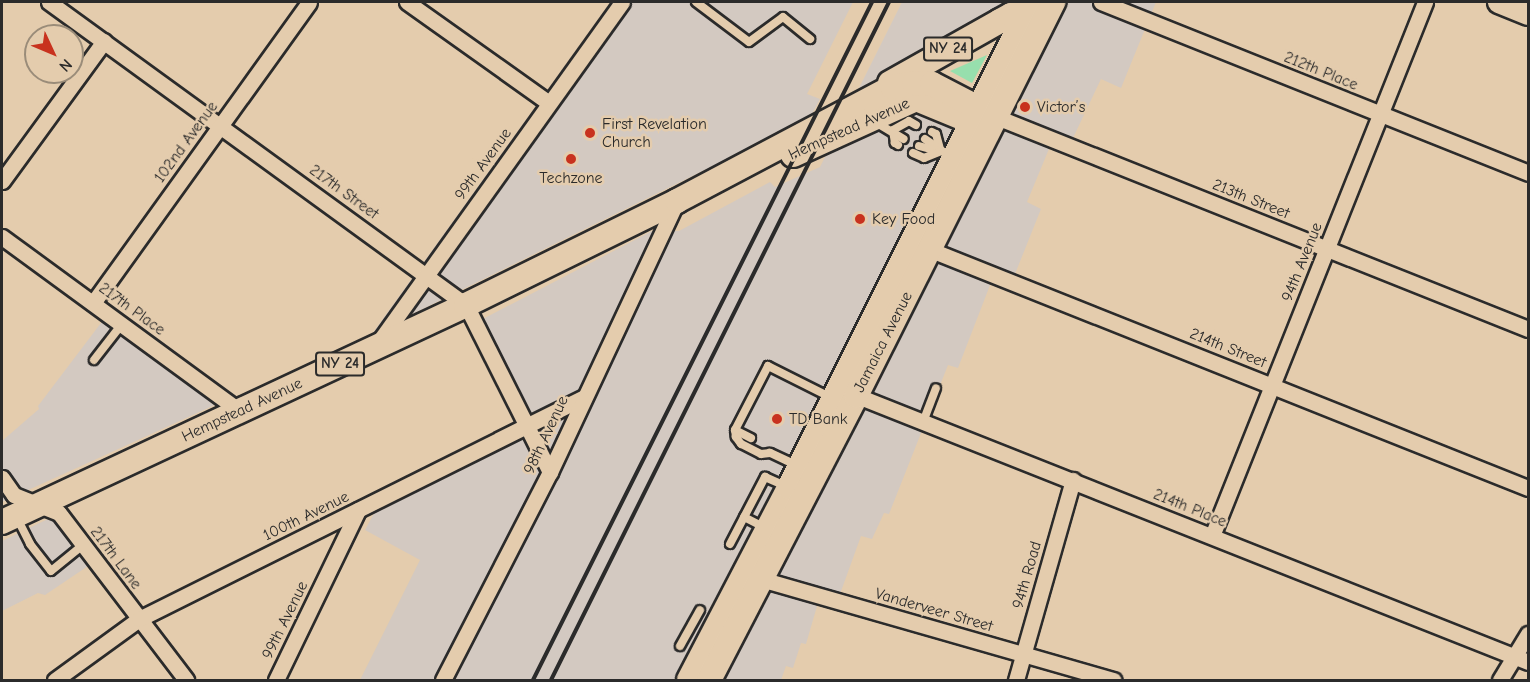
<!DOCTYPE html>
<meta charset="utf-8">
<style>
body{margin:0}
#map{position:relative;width:1530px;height:682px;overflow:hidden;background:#e4ccad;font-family:"Comic Neue",sans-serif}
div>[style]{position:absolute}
.built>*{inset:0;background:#d3c9c1}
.green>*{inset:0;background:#97dfad}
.roads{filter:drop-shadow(2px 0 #2b2b2b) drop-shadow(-2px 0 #2b2b2b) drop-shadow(0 2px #2b2b2b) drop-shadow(0 -2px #2b2b2b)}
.lane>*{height:8px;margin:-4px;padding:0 4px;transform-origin:4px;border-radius:4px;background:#e4ccad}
.street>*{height:15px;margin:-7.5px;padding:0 7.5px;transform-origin:7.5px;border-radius:7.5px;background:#e4ccad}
.secondary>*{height:21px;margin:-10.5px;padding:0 10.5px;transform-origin:10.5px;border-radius:10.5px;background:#e4ccad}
.primary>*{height:24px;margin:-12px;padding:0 12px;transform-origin:12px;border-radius:12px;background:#e4ccad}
.rail>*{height:4px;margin:-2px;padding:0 2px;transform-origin:2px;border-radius:2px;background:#2b2b2b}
.dots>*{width:16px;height:16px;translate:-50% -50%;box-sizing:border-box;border:3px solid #e4ccad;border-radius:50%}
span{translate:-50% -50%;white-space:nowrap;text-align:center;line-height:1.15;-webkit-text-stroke:5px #e4ccad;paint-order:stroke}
.shield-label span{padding:2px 4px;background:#e4ccad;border:2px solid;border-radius:4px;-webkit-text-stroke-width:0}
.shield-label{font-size:15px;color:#2b2b2b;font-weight:700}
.street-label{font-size:16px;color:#2b2b2b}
.poi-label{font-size:16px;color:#2b2b2b}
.left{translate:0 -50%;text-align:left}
.frame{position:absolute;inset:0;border:3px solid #2b2b2b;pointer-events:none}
.north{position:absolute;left:24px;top:24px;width:60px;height:60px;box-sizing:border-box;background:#e4ccad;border:2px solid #9a8c79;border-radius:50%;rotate:134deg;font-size:16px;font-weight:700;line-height:24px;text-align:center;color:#2b2b2b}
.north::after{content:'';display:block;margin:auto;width:21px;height:27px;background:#c8321e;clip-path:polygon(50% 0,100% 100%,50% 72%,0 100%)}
</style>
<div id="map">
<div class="built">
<i style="clip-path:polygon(611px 2px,853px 2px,807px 94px,820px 99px,810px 118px,372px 334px)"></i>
<i style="clip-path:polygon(902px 2px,1004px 2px,966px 31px,858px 90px)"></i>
<i style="clip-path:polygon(1067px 2px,1156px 2px,1121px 88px,1101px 79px,1073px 138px,1056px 132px,1027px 202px,1041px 209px,1015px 274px,997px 267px,958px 368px,948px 365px,889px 514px,884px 513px,872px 539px,861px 536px,840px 594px,822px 589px,806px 644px,801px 643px,793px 668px,786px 666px,781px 680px,722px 680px)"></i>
<i style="clip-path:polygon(922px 107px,965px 125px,674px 680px,360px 680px,420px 560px,365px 530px,379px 504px,532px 429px,479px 321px,652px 231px,679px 231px,770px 182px,775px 187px,820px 167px,830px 147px)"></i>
<i style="clip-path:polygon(104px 319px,217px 404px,2px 502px,2px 441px,39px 409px,38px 406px)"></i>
<i style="clip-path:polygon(52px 517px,91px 564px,45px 595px,38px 593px,2px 611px,2px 541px)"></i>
</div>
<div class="green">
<i style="clip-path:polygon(987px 55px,972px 83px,950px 71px)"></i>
</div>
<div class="roads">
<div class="lane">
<i style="left:696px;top:2px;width:66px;rotate:37deg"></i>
<i style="left:749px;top:42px;width:42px;rotate:-36.3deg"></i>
<i style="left:783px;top:17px;width:35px;rotate:39deg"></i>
<i style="left:877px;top:123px;width:31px;rotate:31deg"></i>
<i style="left:932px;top:132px;width:4px;rotate:27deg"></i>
<i style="left:936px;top:134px;width:16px;rotate:75deg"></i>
<i style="left:925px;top:139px;width:32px;rotate:35deg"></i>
<i style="left:898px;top:145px;width:4px;rotate:-146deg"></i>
<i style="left:895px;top:143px;width:13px;rotate:-99deg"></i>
<i style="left:893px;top:130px;width:18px;rotate:-29deg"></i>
<i style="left:909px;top:121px;width:8px;rotate:30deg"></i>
<i style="left:919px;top:146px;width:20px;rotate:15deg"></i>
<i style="left:913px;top:153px;width:12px;rotate:24deg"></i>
<i style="left:924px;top:158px;width:18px;rotate:-22deg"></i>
<i style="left:94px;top:360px;width:46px;rotate:-52.1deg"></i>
<i style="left:923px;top:422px;width:36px;rotate:-69deg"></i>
<i style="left:735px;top:430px;width:18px;rotate:27deg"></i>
<i style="left:796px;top:465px;width:29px;rotate:-155deg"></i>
<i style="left:770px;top:453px;width:9px;rotate:174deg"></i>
<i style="left:761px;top:454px;width:22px;rotate:-153deg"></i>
<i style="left:741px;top:444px;width:9px;rotate:-126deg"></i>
<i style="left:736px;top:437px;width:7px;rotate:-98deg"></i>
<i style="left:735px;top:430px;width:72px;rotate:-62.7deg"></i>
<i style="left:768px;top:366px;width:72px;rotate:26.6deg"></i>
<i style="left:744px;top:517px;width:22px;rotate:27deg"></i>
<i style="left:17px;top:518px;width:29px;rotate:63deg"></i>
<i style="left:30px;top:544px;width:34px;rotate:52deg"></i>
<i style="left:51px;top:571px;width:41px;rotate:-39.1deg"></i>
<i style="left:730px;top:544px;width:76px;rotate:-62.4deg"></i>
<i style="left:765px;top:477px;width:22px;rotate:24deg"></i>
<i style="left:680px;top:646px;width:41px;rotate:-60.9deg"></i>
</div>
<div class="street">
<i style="left:49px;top:2px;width:515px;rotate:36deg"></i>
<i style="left:466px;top:305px;width:187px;rotate:63.3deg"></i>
<i style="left:407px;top:2px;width:174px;rotate:35.4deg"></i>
<i style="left:1101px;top:2px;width:460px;rotate:21.8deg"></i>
<i style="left:994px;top:116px;width:575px;rotate:21.75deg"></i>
<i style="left:2px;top:181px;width:173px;rotate:-53.9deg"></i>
<i style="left:2px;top:237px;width:295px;rotate:36.2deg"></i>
<i style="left:921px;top:246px;width:653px;rotate:21.74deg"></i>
<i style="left:93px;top:303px;width:370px;rotate:-54.3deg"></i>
<i style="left:378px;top:343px;width:419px;rotate:-54.4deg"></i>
<i style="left:850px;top:393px;width:729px;rotate:21.64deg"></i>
<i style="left:2px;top:478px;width:21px;rotate:55deg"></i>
<i style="left:14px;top:495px;width:48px;rotate:21.8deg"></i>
<i style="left:59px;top:513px;width:210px;rotate:52.7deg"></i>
<i style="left:1212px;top:536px;width:575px;rotate:-68.25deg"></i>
<i style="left:754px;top:577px;width:374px;rotate:16deg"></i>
<i style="left:55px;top:680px;width:104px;rotate:-36deg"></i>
<i style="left:139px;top:619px;width:496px;rotate:-26.5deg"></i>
<i style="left:276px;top:680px;width:189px;rotate:-64.2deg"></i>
<i style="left:443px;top:680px;width:234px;rotate:-62.8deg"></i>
<i style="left:550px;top:472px;width:299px;rotate:-64.9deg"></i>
<i style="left:1016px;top:680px;width:208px;rotate:-74.1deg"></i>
<i style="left:1500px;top:680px;width:54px;rotate:-58.7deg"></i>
</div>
<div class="secondary">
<i style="left:1498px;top:2px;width:32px;rotate:22deg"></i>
</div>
<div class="primary">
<i style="left:890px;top:83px;width:126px;rotate:-29.4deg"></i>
<i style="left:1000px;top:21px;width:13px;rotate:-29deg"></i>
<i style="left:1011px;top:15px;width:15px;rotate:-4deg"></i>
<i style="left:793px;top:155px;width:135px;rotate:-24.5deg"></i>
<i style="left:916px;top:99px;width:61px;rotate:22.3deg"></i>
<i style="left:972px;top:122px;width:16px;rotate:-15deg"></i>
<i style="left:2px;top:522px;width:512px;rotate:-25.06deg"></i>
<i style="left:466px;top:305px;width:235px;rotate:-26.2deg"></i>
<i style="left:677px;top:201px;width:243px;rotate:-27.9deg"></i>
<i style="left:892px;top:87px;width:22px;rotate:-10deg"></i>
<i style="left:914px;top:83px;width:18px;rotate:3deg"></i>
<i style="left:932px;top:84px;width:70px;rotate:27.3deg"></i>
<i style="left:689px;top:680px;width:216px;rotate:-62.5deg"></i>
<i style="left:789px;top:488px;width:543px;rotate:-63.43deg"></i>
<i style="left:709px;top:680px;width:320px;rotate:-62.6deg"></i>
<i style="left:856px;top:396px;width:441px;rotate:-63.4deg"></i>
</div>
</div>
<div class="rail">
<i style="left:533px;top:680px;width:758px;rotate:-63.43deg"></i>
<i style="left:551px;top:680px;width:758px;rotate:-63.5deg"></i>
</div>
<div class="dots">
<i style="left:1025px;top:107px;background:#c8321e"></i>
<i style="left:590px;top:133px;background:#c8321e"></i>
<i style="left:571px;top:159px;background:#c8321e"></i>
<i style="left:860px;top:219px;background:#c8321e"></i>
<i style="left:777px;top:419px;background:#c8321e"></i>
</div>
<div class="shield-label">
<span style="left:948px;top:49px">NY 24</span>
<span style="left:340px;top:364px">NY 24</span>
</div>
<div class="street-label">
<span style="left:1321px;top:71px;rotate:22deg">212th Place</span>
<span style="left:849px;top:129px;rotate:-24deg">Hempstead Avenue</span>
<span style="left:186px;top:142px;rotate:-54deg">102nd Avenue</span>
<span style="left:483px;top:164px;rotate:-54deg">99th Avenue</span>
<span style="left:344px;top:192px;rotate:36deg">217th Street</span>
<span style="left:1251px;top:199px;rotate:22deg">213th Street</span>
<span style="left:1302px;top:262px;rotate:-68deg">94th Avenue</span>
<span style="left:132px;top:309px;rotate:36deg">217th Place</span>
<span style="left:883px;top:342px;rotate:-63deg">Jamaica Avenue</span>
<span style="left:1228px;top:348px;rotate:22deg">214th Street</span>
<span style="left:242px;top:410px;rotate:-25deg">Hempstead Avenue</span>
<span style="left:546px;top:435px;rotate:-65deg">98th Avenue</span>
<span style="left:1190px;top:508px;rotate:22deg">214th Place</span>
<span style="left:306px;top:516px;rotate:-26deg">100th Avenue</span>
<span style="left:116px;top:558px;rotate:53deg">217th Lane</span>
<span style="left:1027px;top:575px;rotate:-74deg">94th Road</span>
<span style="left:934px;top:610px;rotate:16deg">Vanderveer Street</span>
<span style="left:285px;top:620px;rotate:-64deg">99th Avenue</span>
</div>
<div class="poi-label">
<span class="left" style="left:1037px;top:107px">Victor’s</span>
<span class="left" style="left:602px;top:133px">First Revelation<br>Church</span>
<span style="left:571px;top:178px">Techzone</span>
<span class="left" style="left:872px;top:219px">Key Food</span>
<span class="left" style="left:789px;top:419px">TD Bank</span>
</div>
<div class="frame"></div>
<div class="north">N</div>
</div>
